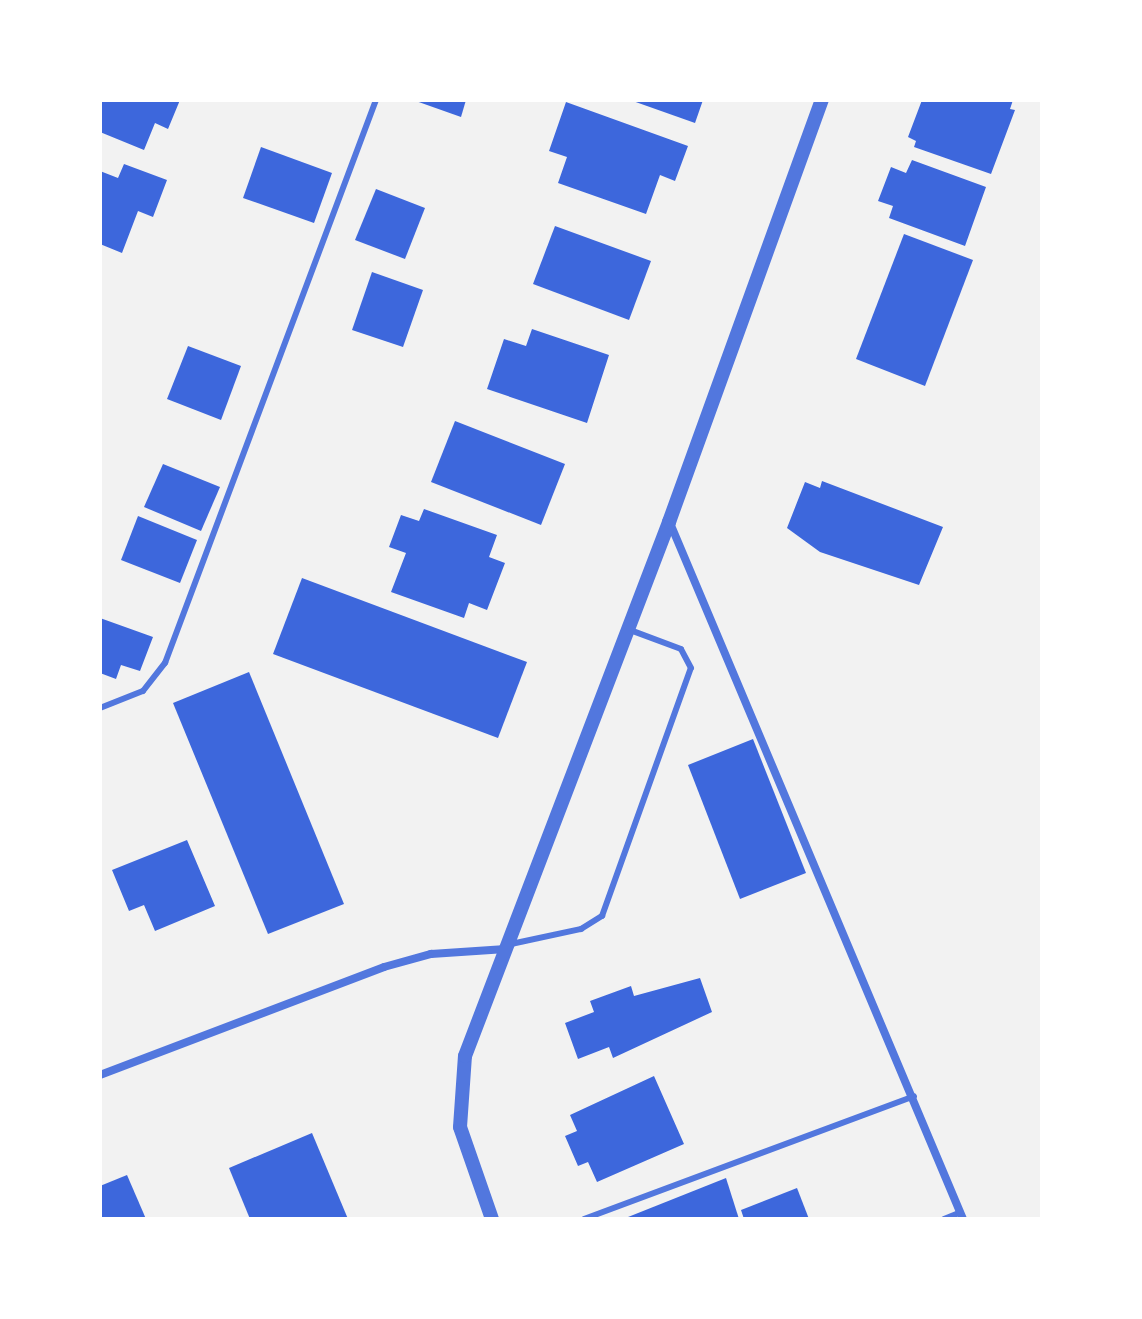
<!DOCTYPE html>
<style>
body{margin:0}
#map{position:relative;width:1142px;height:1319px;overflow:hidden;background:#f2f2f2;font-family:Barlow,sans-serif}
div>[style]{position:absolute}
.building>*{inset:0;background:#3d67dc}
.service>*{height:6px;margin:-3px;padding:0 3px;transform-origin:3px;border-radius:3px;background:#5277de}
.minor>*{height:8px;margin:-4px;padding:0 4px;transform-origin:4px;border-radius:4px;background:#5277de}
.tertiary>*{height:14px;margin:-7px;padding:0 7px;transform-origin:7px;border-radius:7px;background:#5277de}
span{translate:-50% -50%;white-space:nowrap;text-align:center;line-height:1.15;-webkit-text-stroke:6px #fff;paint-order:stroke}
.frame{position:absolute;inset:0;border:102px solid #fff;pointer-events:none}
</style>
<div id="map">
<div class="building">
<i style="clip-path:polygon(100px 100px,180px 100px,168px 129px,155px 123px,144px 150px,100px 132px)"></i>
<i style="clip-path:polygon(413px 100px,466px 100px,461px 117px)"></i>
<i style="clip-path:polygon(630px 100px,703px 100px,695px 123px)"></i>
<i style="clip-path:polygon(922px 100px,1013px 100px,1010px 109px,1015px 110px,991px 174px,914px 147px,916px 141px,908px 137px)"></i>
<i style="clip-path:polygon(566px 102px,688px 146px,675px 181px,660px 175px,646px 214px,558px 183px,567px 157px,549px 151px)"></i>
<i style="clip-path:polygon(261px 147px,332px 173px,314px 223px,243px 198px)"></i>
<i style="clip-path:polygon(912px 160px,986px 187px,965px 246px,889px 218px,893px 206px,878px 201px,891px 167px,906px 173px)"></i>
<i style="clip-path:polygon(124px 164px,167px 180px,153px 217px,138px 211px,122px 253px,100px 244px,100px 171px,118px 178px)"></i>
<i style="clip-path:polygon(376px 189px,425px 208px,405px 259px,355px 240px)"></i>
<i style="clip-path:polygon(555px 226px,651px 261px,629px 320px,533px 284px)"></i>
<i style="clip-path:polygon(904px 234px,973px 260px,925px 386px,856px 359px)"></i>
<i style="clip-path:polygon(372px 272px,423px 290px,403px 347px,352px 330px)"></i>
<i style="clip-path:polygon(532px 329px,609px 355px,587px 423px,487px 389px,504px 339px,526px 346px)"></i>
<i style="clip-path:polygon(188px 346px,241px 366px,221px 420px,167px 399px)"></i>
<i style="clip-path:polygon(455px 421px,565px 464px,541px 525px,431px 482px)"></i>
<i style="clip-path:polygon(163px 464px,220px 487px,201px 531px,144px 507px)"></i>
<i style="clip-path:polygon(822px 481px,943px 527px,919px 585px,820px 552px,787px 528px,805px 482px,820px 488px)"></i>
<i style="clip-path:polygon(424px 509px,497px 535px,489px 557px,505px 563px,487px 610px,469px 603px,464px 618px,391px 592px,406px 553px,389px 547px,401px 515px,419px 521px)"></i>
<i style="clip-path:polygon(138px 516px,197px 540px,180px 583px,121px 560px)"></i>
<i style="clip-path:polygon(302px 578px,527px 662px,498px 738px,273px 654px)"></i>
<i style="clip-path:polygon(100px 618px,153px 637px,140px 671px,121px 665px,116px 679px,100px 673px)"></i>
<i style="clip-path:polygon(249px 672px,344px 904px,268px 934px,173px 703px)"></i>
<i style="clip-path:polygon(753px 739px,806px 873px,740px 899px,688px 765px)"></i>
<i style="clip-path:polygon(187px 840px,215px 906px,155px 931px,144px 905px,129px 911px,112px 870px)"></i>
<i style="clip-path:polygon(700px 978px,712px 1012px,613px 1058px,609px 1047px,578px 1059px,565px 1023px,594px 1012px,590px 1001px,631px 986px,634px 996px)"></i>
<i style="clip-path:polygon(654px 1076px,684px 1144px,597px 1182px,588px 1162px,578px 1166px,565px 1136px,577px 1131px,570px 1115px)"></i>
<i style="clip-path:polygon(312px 1133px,348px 1219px,250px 1219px,229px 1168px)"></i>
<i style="clip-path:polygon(127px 1175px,146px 1219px,100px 1219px,100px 1186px)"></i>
<i style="clip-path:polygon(726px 1178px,739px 1219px,623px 1219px)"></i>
<i style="clip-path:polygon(797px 1188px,809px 1219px,744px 1219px,741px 1210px)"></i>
</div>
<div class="service">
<i style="left:100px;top:708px;width:46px;rotate:-21.6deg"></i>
<i style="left:143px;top:691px;width:36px;rotate:-52deg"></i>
<i style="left:165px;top:663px;width:601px;rotate:-69.46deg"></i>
<i style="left:511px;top:944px;width:72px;rotate:-12.1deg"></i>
<i style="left:581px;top:929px;width:25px;rotate:-32deg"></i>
<i style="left:602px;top:916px;width:263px;rotate:-70.3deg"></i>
<i style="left:691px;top:668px;width:21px;rotate:-118deg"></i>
<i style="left:681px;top:649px;width:54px;rotate:-159.6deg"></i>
<i style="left:584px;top:1219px;width:352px;rotate:-20.4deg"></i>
<i style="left:944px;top:1219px;width:18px;rotate:-22deg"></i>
</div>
<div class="minor">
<i style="left:670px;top:523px;width:755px;rotate:67.17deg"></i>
<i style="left:100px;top:1075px;width:304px;rotate:-20.8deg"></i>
<i style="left:384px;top:967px;width:49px;rotate:-15.5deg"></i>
<i style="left:431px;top:954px;width:75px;rotate:-3.8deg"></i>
</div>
<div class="tertiary">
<i style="left:492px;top:1219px;width:97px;rotate:-109.2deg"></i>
<i style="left:460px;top:1127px;width:71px;rotate:-86deg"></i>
<i style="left:465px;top:1056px;width:572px;rotate:-69.09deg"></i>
<i style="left:669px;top:522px;width:449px;rotate:-70.1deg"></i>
</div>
<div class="frame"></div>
</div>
